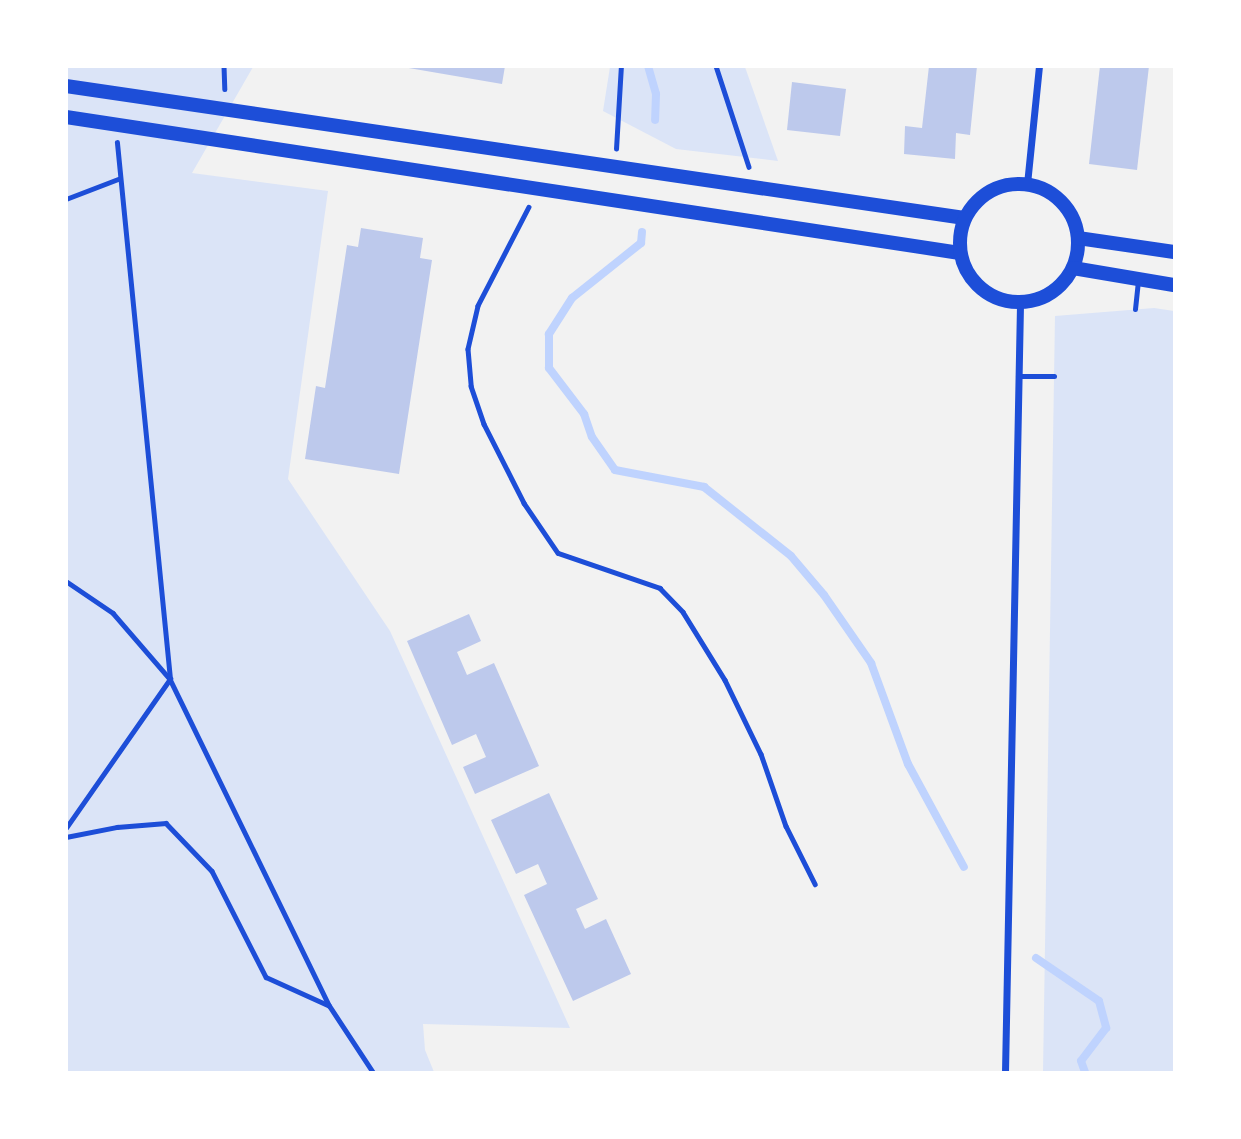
<!DOCTYPE html>
<style>
body{margin:0}
#map{position:relative;width:1241px;height:1139px;overflow:hidden;background:#f2f2f2;font-family:"DM Sans",sans-serif}
div>[style]{position:absolute}
.green>*{inset:0;background:#dbe4f7}
.stream>*{height:8px;margin:-4px;padding:0 4px;transform-origin:4px;border-radius:4px;background:#bfd3fe}
.building>*{inset:0;background:#bdc9ec}
.path>*{height:4.5px;margin:-2.25px;padding:0 2.25px;transform-origin:2.25px;border-radius:2.25px;background:#1d4ed8}
.service>*{height:5px;margin:-2.5px;padding:0 2.5px;transform-origin:2.5px;border-radius:2.5px;background:#1d4ed8}
.minor>*{height:7px;margin:-3.5px;padding:0 3.5px;transform-origin:3.5px;border-radius:3.5px;background:#1d4ed8}
.secondary>*{height:14px;margin:-7px;padding:0 7px;transform-origin:7px;border-radius:7px;background:#1d4ed8}
.secondary>.ring{margin:-7px;padding:0;box-sizing:content-box;background:none;border:14px solid #1d4ed8;border-radius:50%}
span{translate:-50% -50%;white-space:nowrap;text-align:center;line-height:1.15;-webkit-text-stroke:5px #fff;paint-order:stroke}
.frame{position:absolute;inset:0;border:68px solid #fff;pointer-events:none}
</style>
<div id="map">
<div class="green">
<i style="clip-path:polygon(66px 67px,253px 67px,192px 173px,328px 191px,288px 479px,390px 631px,570px 1028px,423px 1024px,425px 1050px,434px 1072px,67px 1072px)"></i>
<i style="clip-path:polygon(610px 67px,745px 67px,778px 161px,676px 149px,603px 111px)"></i>
<i style="clip-path:polygon(1154px 308px,1174px 311px,1174px 1072px,1043px 1072px,1055px 316px)"></i>
</div>
<div class="stream">
<i style="left:648px;top:66px;width:29px;rotate:74deg"></i>
<i style="left:656px;top:94px;width:26px;rotate:92deg"></i>
<i style="left:642px;top:232px;width:11px;rotate:95deg"></i>
<i style="left:641px;top:243px;width:88px;rotate:141.4deg"></i>
<i style="left:572px;top:298px;width:43px;rotate:122.6deg"></i>
<i style="left:549px;top:334px;width:34px;rotate:90deg"></i>
<i style="left:549px;top:368px;width:58px;rotate:52.7deg"></i>
<i style="left:584px;top:414px;width:24px;rotate:71deg"></i>
<i style="left:592px;top:437px;width:40px;rotate:55.1deg"></i>
<i style="left:615px;top:470px;width:91px;rotate:10.8deg"></i>
<i style="left:704px;top:487px;width:111px;rotate:38.4deg"></i>
<i style="left:791px;top:556px;width:51px;rotate:49.8deg"></i>
<i style="left:824px;top:595px;width:83px;rotate:55.3deg"></i>
<i style="left:871px;top:663px;width:108px;rotate:69.9deg"></i>
<i style="left:908px;top:764px;width:117px;rotate:61.5deg"></i>
<i style="left:1036px;top:958px;width:76px;rotate:34.3deg"></i>
<i style="left:1099px;top:1001px;width:28px;rotate:75deg"></i>
<i style="left:1106px;top:1028px;width:41px;rotate:127.1deg"></i>
<i style="left:1081px;top:1061px;width:12px;rotate:70deg"></i>
</div>
<div class="building">
<i style="clip-path:polygon(397px 66px,505px 66px,502px 84px)"></i>
<i style="clip-path:polygon(929px 66px,977px 66px,970px 135px,956px 133px,955px 159px,904px 154px,905px 126px,922px 128px)"></i>
<i style="clip-path:polygon(1100px 66px,1149px 66px,1137px 170px,1089px 164px)"></i>
<i style="clip-path:polygon(792px 82px,846px 89px,840px 136px,787px 130px)"></i>
<i style="clip-path:polygon(361px 228px,423px 238px,420px 258px,432px 260px,399px 474px,305px 459px,316px 386px,325px 388px,347px 245px,358px 247px)"></i>
<i style="clip-path:polygon(469px 614px,481px 641px,457px 652px,467px 675px,494px 663px,539px 766px,475px 794px,463px 767px,486px 757px,476px 734px,452px 745px,407px 641px)"></i>
<i style="clip-path:polygon(549px 793px,598px 899px,576px 909px,585px 929px,606px 919px,631px 974px,573px 1001px,524px 895px,547px 884px,538px 864px,516px 874px,491px 820px)"></i>
</div>
<div class="path">
<i style="left:224px;top:66px;width:23px;rotate:88deg"></i>
<i style="left:716px;top:66px;width:106px;rotate:71.9deg"></i>
<i style="left:616px;top:149px;width:83px;rotate:-86.6deg"></i>
<i style="left:66px;top:199px;width:56px;rotate:-21deg"></i>
<i style="left:529px;top:207px;width:111px;rotate:117.3deg"></i>
<i style="left:478px;top:306px;width:44px;rotate:103.1deg"></i>
<i style="left:468px;top:349px;width:37px;rotate:85deg"></i>
<i style="left:471px;top:386px;width:40px;rotate:71.1deg"></i>
<i style="left:484px;top:424px;width:89px;rotate:63.1deg"></i>
<i style="left:524px;top:503px;width:60px;rotate:55.8deg"></i>
<i style="left:558px;top:553px;width:108px;rotate:18.9deg"></i>
<i style="left:660px;top:588px;width:33px;rotate:46deg"></i>
<i style="left:683px;top:612px;width:80px;rotate:58.3deg"></i>
<i style="left:725px;top:680px;width:82px;rotate:64.1deg"></i>
<i style="left:761px;top:754px;width:76px;rotate:70.9deg"></i>
<i style="left:786px;top:826px;width:65px;rotate:63.4deg"></i>
<i style="left:66px;top:581px;width:57px;rotate:34.2deg"></i>
<i style="left:113px;top:613px;width:87px;rotate:49.2deg"></i>
<i style="left:170px;top:679px;width:363px;rotate:64deg"></i>
<i style="left:329px;top:1005px;width:80px;rotate:56.7deg"></i>
<i style="left:66px;top:828px;width:182px;rotate:-55.1deg"></i>
<i style="left:170px;top:679px;width:539px;rotate:-95.65deg"></i>
<i style="left:66px;top:837px;width:52px;rotate:-11.1deg"></i>
<i style="left:117px;top:827px;width:49px;rotate:-4.7deg"></i>
<i style="left:166px;top:823px;width:66px;rotate:46.2deg"></i>
<i style="left:212px;top:871px;width:119px;rotate:63deg"></i>
<i style="left:266px;top:977px;width:68px;rotate:24.3deg"></i>
</div>
<div class="service">
<i style="left:1135px;top:309px;width:27px;rotate:-84deg"></i>
<i style="left:1018px;top:376px;width:36px"></i>
</div>
<div class="minor">
<i style="left:1027px;top:184px;width:119px;rotate:-84.2deg"></i>
<i style="left:1005px;top:1072px;width:769px;rotate:-88.88deg"></i>
</div>
<div class="secondary">
<i style="left:66px;top:86px;width:908px;rotate:8.36deg"></i>
<i style="left:66px;top:117px;width:904px;rotate:8.65deg"></i>
<i class="ring" style="left:960px;top:184px;width:104px;height:104px"></i>
<i style="left:1078px;top:238px;width:97px;rotate:8.3deg"></i>
<i style="left:1073px;top:268px;width:102px;rotate:9.6deg"></i>
</div>
<div class="frame"></div>
</div>
